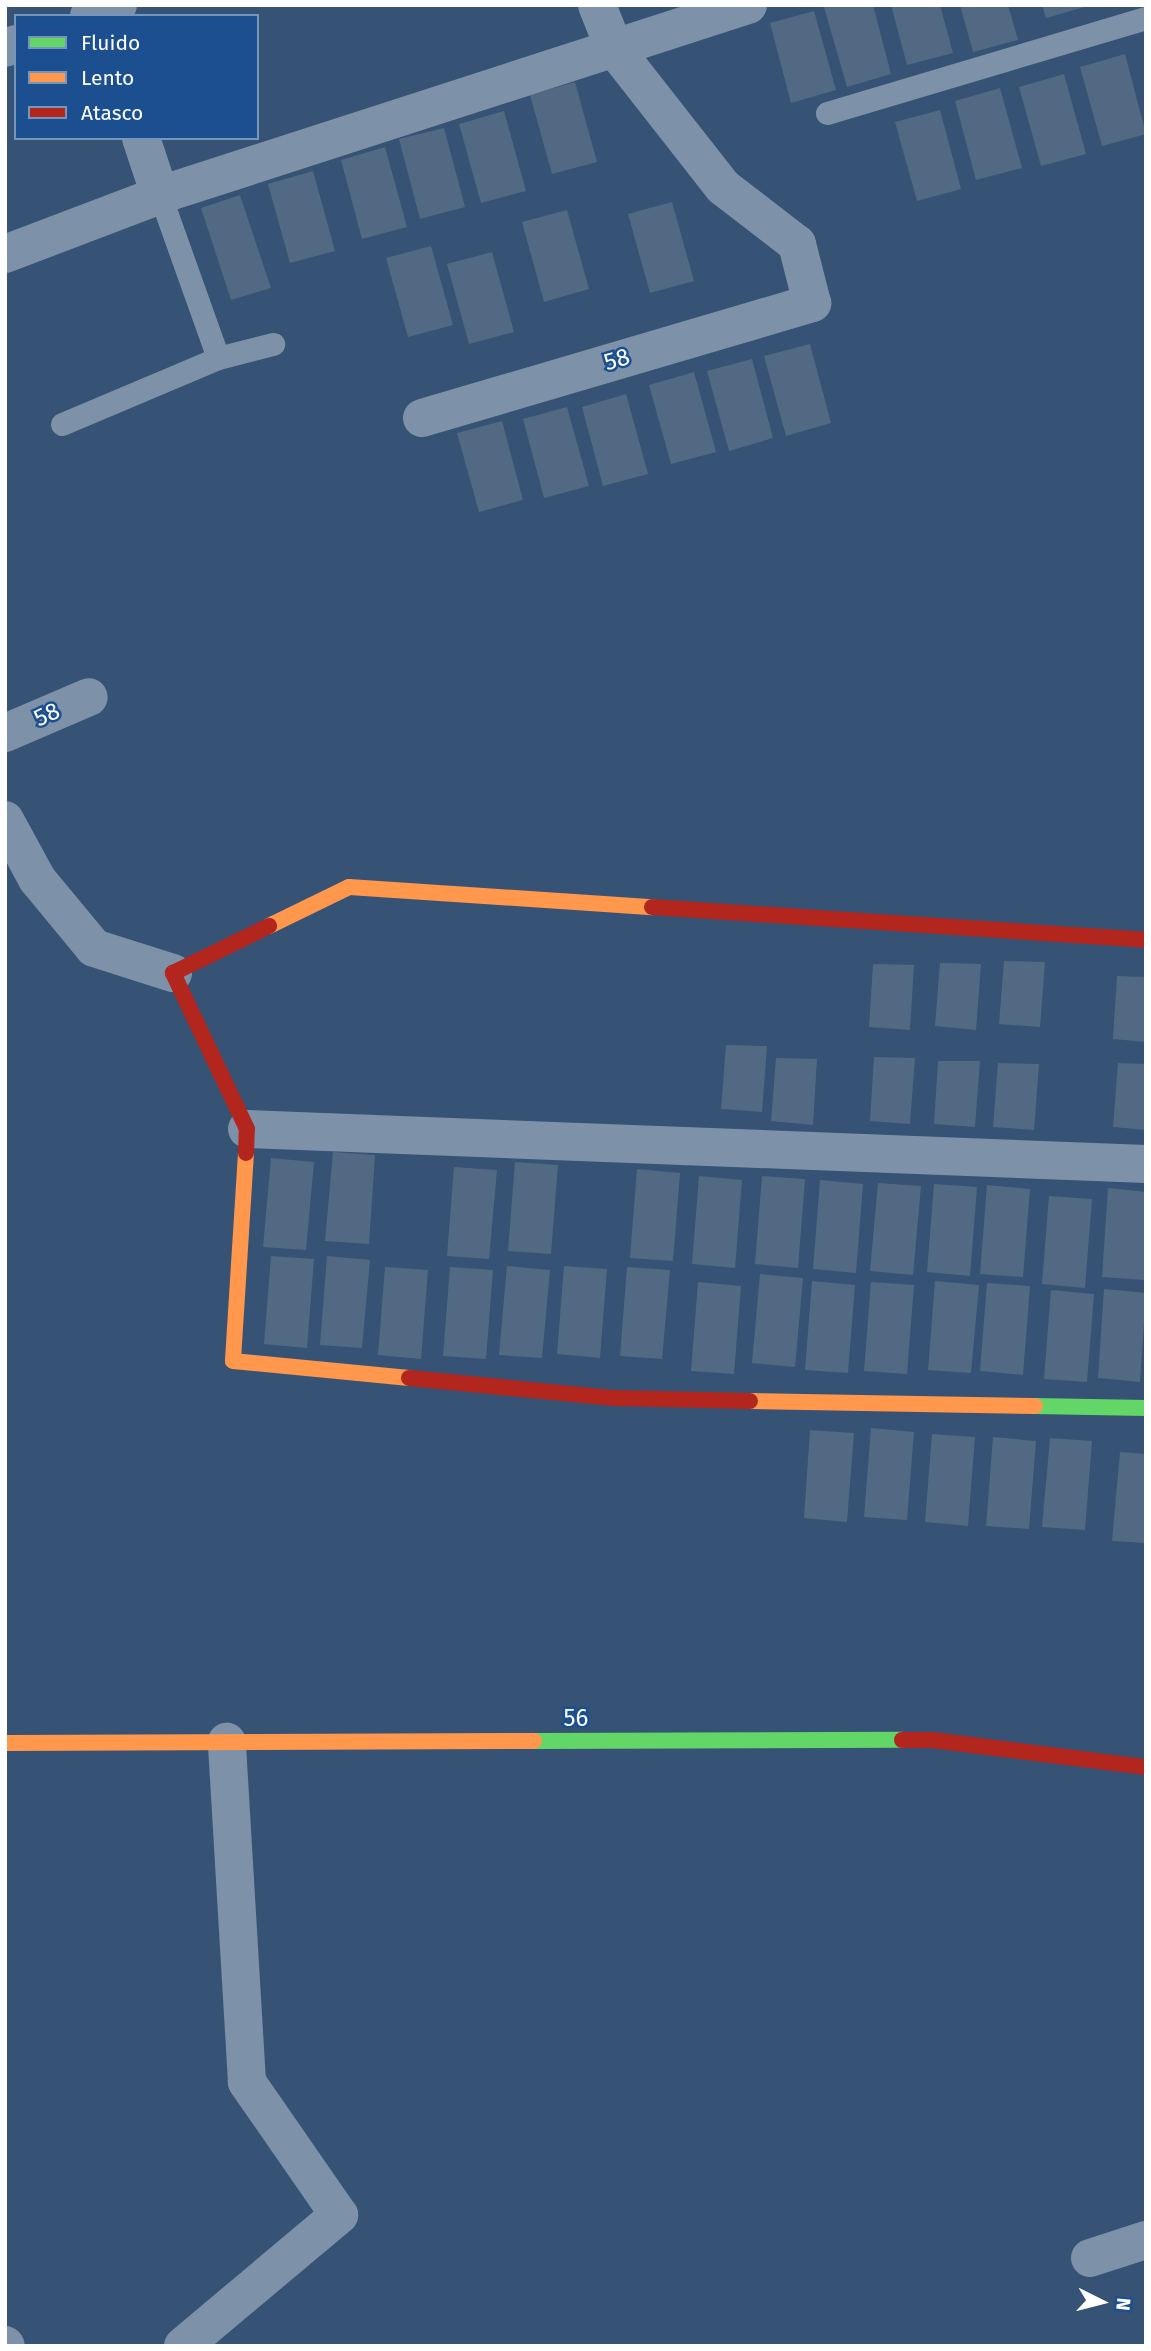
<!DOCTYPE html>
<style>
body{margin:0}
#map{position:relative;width:1151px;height:2351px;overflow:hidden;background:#365274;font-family:"Fira Sans",sans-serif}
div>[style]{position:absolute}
.building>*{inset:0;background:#526984}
.lane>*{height:23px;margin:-11.5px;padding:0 11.5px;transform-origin:11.5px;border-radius:11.5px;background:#7d92a8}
.street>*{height:38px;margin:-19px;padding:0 19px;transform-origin:19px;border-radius:19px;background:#7d92a8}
.fast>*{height:16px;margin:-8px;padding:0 8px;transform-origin:8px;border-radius:8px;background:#63d668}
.slow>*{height:16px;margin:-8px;padding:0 8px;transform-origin:8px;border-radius:8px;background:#ff974d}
.jam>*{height:16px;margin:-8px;padding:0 8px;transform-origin:8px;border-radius:8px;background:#b3261e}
span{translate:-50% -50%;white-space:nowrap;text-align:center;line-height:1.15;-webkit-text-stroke:5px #1b4f8f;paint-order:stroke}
.street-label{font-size:24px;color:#fff}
.frame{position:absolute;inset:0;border:7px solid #fff;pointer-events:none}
.legend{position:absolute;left:14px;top:14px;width:245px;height:126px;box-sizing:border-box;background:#1b4f8f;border:2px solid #7695bc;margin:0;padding:9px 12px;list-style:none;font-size:21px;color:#fff}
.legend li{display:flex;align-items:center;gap:14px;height:35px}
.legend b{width:35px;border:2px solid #7695bc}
.north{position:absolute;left:1067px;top:2267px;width:70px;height:70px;-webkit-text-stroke:5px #1b4f8f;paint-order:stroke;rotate:96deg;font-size:19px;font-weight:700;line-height:28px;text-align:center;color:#fff}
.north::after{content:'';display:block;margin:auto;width:24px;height:32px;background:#fff;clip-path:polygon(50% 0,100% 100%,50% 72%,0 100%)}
</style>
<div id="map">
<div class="building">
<i style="clip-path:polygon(831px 5px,873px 5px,891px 74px,847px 87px,824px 7px)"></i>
<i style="clip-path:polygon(891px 5px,940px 5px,953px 53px,907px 65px)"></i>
<i style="clip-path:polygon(960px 5px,1008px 5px,1018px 40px,973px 52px)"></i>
<i style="clip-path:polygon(1042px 5px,1088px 5px,1088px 6px,1046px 18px)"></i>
<i style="clip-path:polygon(814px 11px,836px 90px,791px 103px,770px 23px)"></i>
<i style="clip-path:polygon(1125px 54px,1146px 134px,1102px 146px,1080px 67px)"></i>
<i style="clip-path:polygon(1064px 74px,1086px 154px,1041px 166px,1019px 87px)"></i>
<i style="clip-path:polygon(575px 82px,597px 162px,552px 174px,530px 95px)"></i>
<i style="clip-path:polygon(1000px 88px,1022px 168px,976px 180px,955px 101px)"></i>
<i style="clip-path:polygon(940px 110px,961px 189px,917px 201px,895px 122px)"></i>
<i style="clip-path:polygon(504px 111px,526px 191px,481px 203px,459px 124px)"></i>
<i style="clip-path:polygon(444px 128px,465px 207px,420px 219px,399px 139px)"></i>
<i style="clip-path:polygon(385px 147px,407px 227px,362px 239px,341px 160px)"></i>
<i style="clip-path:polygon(313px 171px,335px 251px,290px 263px,268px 184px)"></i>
<i style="clip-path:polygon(240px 195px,271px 288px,231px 300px,201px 208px)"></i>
<i style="clip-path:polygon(672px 202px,694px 281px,650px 293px,628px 214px)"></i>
<i style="clip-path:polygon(567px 210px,589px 289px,544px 302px,522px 222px)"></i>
<i style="clip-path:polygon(431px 246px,453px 325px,408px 337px,386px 258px)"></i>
<i style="clip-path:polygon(492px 252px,514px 332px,469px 344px,447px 264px)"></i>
<i style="clip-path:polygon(810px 344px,831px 423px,786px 436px,764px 356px)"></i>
<i style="clip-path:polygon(752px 359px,773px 438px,729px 451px,707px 371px)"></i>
<i style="clip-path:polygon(694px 372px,716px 452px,671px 464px,649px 385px)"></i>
<i style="clip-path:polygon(626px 394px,648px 474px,603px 486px,582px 407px)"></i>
<i style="clip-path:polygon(567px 407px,589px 486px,544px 498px,523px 419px)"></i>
<i style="clip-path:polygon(502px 421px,523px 500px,479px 512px,457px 433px)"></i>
<i style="clip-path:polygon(1004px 961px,1045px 962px,1040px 1027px,999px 1024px)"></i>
<i style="clip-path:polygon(940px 963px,981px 964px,976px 1030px,935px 1026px)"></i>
<i style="clip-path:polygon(873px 964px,914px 965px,910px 1030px,869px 1027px)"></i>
<i style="clip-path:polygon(1117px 976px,1146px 977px,1146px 1042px,1113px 1039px)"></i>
<i style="clip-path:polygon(726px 1045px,767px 1046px,762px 1112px,721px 1109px)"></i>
<i style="clip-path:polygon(874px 1057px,915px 1058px,910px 1124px,870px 1121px)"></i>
<i style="clip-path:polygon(776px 1058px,817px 1059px,813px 1125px,771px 1121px)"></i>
<i style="clip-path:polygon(938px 1061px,980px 1061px,975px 1127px,934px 1124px)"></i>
<i style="clip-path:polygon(998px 1063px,1039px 1064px,1034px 1130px,993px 1127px)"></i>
<i style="clip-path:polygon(1118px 1063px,1146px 1064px,1146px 1130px,1113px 1127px)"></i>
<i style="clip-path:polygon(333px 1152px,375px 1155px,369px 1244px,325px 1241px)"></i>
<i style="clip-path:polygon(271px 1158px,314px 1162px,306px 1250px,263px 1247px)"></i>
<i style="clip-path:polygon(515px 1162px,558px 1165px,551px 1254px,508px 1251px)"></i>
<i style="clip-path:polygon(454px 1167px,497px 1170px,489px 1259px,447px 1256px)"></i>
<i style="clip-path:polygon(637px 1169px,680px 1173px,673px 1261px,630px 1258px)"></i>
<i style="clip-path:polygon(699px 1176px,742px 1180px,735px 1268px,692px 1264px)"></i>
<i style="clip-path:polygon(762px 1176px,805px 1179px,798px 1268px,755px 1264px)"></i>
<i style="clip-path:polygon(820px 1180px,863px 1184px,856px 1273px,813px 1269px)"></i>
<i style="clip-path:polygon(878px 1183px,921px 1186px,913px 1275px,870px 1271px)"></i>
<i style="clip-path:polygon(934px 1184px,977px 1187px,970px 1276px,927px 1272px)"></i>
<i style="clip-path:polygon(987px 1185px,1030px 1189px,1023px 1277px,980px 1274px)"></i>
<i style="clip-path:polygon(1108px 1188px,1146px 1192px,1144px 1280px,1102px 1277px)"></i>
<i style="clip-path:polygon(1049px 1196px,1092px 1199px,1085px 1288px,1042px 1284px)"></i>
<i style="clip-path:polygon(271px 1256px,314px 1259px,307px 1348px,264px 1344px)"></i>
<i style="clip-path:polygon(327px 1256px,370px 1260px,362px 1348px,320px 1345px)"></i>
<i style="clip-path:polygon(507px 1266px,550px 1270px,542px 1358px,499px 1355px)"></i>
<i style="clip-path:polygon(564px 1266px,607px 1269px,600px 1358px,557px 1354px)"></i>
<i style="clip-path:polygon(385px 1267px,428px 1270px,421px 1359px,378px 1355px)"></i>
<i style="clip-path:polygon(450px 1267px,493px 1270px,486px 1359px,443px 1356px)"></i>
<i style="clip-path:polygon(627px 1267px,670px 1270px,662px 1359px,620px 1356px)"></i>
<i style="clip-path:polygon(760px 1274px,803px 1278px,795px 1367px,752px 1363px)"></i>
<i style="clip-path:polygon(812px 1281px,855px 1285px,848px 1373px,805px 1370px)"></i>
<i style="clip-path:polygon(935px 1281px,979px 1285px,971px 1373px,928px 1370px)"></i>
<i style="clip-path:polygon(698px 1282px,741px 1286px,734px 1374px,691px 1371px)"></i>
<i style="clip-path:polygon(871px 1282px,914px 1285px,907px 1374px,864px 1371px)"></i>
<i style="clip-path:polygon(987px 1283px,1030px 1286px,1023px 1375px,980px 1371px)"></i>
<i style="clip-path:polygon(1104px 1289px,1146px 1293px,1140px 1382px,1098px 1378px)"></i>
<i style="clip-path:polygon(1051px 1290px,1094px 1294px,1087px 1382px,1044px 1379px)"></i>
<i style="clip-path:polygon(871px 1428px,914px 1432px,907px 1520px,864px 1517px)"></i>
<i style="clip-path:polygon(810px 1430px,854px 1433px,847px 1522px,804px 1518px)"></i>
<i style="clip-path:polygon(932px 1434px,975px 1437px,968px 1526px,925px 1522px)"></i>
<i style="clip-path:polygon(993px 1437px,1036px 1441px,1029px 1529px,986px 1526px)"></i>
<i style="clip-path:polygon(1050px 1438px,1092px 1441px,1085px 1530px,1042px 1527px)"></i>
<i style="clip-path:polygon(1120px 1452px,1146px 1454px,1146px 1543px,1112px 1541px)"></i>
</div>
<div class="lane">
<i style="left:827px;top:113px;width:333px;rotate:-16.6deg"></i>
<i style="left:160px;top:195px;width:173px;rotate:70.4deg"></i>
<i style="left:62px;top:424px;width:169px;rotate:-22.9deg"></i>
<i style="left:218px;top:358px;width:57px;rotate:-14.3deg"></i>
</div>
<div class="street">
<i style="left:89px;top:16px;width:31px;rotate:-21deg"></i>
<i style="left:5px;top:48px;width:12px;rotate:-20deg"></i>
<i style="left:141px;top:138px;width:60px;rotate:71.6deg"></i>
<i style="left:5px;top:254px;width:166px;rotate:-20.8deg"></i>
<i style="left:160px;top:195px;width:618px;rotate:-17.91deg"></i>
<i style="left:422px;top:418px;width:407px;rotate:-16.4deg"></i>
<i style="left:812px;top:303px;width:61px;rotate:-104.3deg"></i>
<i style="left:797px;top:244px;width:93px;rotate:-142.4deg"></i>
<i style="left:723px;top:187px;width:177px;rotate:-128.1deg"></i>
<i style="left:614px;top:48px;width:46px;rotate:-111.6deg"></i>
<i style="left:5px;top:733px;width:91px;rotate:-23.2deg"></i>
<i style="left:5px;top:820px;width:67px;rotate:61.5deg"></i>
<i style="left:37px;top:879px;width:89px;rotate:50.4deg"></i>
<i style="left:94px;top:948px;width:83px;rotate:17.6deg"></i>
<i style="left:247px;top:1129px;width:900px;rotate:2.23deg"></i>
<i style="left:1090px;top:2258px;width:59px;rotate:-17.8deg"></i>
<i style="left:5px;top:2345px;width:1px;rotate:45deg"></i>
<i style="left:183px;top:2346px;width:204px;rotate:-40deg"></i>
<i style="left:339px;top:2215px;width:162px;rotate:-124.7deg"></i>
<i style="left:247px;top:2082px;width:341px;rotate:-93.4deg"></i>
</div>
<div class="fast">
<i style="left:1035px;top:1406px;width:111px;rotate:1deg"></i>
<i style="left:534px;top:1741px;width:368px;rotate:-0.2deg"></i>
</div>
<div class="slow">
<i style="left:269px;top:926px;width:89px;rotate:-26deg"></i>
<i style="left:349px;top:887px;width:304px;rotate:3.8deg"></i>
<i style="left:246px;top:1153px;width:208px;rotate:93.6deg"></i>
<i style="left:233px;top:1361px;width:177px;rotate:5.5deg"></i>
<i style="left:750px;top:1401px;width:285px;rotate:1deg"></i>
<i style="left:5px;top:1743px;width:529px;rotate:-0.22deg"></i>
</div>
<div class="jam">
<i style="left:652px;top:907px;width:495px;rotate:3.8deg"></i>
<i style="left:246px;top:1153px;width:24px;rotate:-88deg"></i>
<i style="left:247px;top:1129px;width:173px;rotate:-115.4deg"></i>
<i style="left:173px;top:973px;width:107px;rotate:-26.1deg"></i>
<i style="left:409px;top:1378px;width:206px;rotate:5.6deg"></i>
<i style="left:614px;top:1398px;width:136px;rotate:1.3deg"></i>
<i style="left:902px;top:1740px;width:30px"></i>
<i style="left:932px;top:1740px;width:216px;rotate:7.2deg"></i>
</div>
<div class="street-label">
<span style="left:617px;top:360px;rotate:-16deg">58</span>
<span style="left:47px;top:715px;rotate:-24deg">58</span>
<span style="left:576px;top:1719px">56</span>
</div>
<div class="frame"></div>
<ul class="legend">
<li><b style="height:9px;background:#63d668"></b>Fluido</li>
<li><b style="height:9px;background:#ff974d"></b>Lento</li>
<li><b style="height:9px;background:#b3261e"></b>Atasco</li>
</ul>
<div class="north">N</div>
</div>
